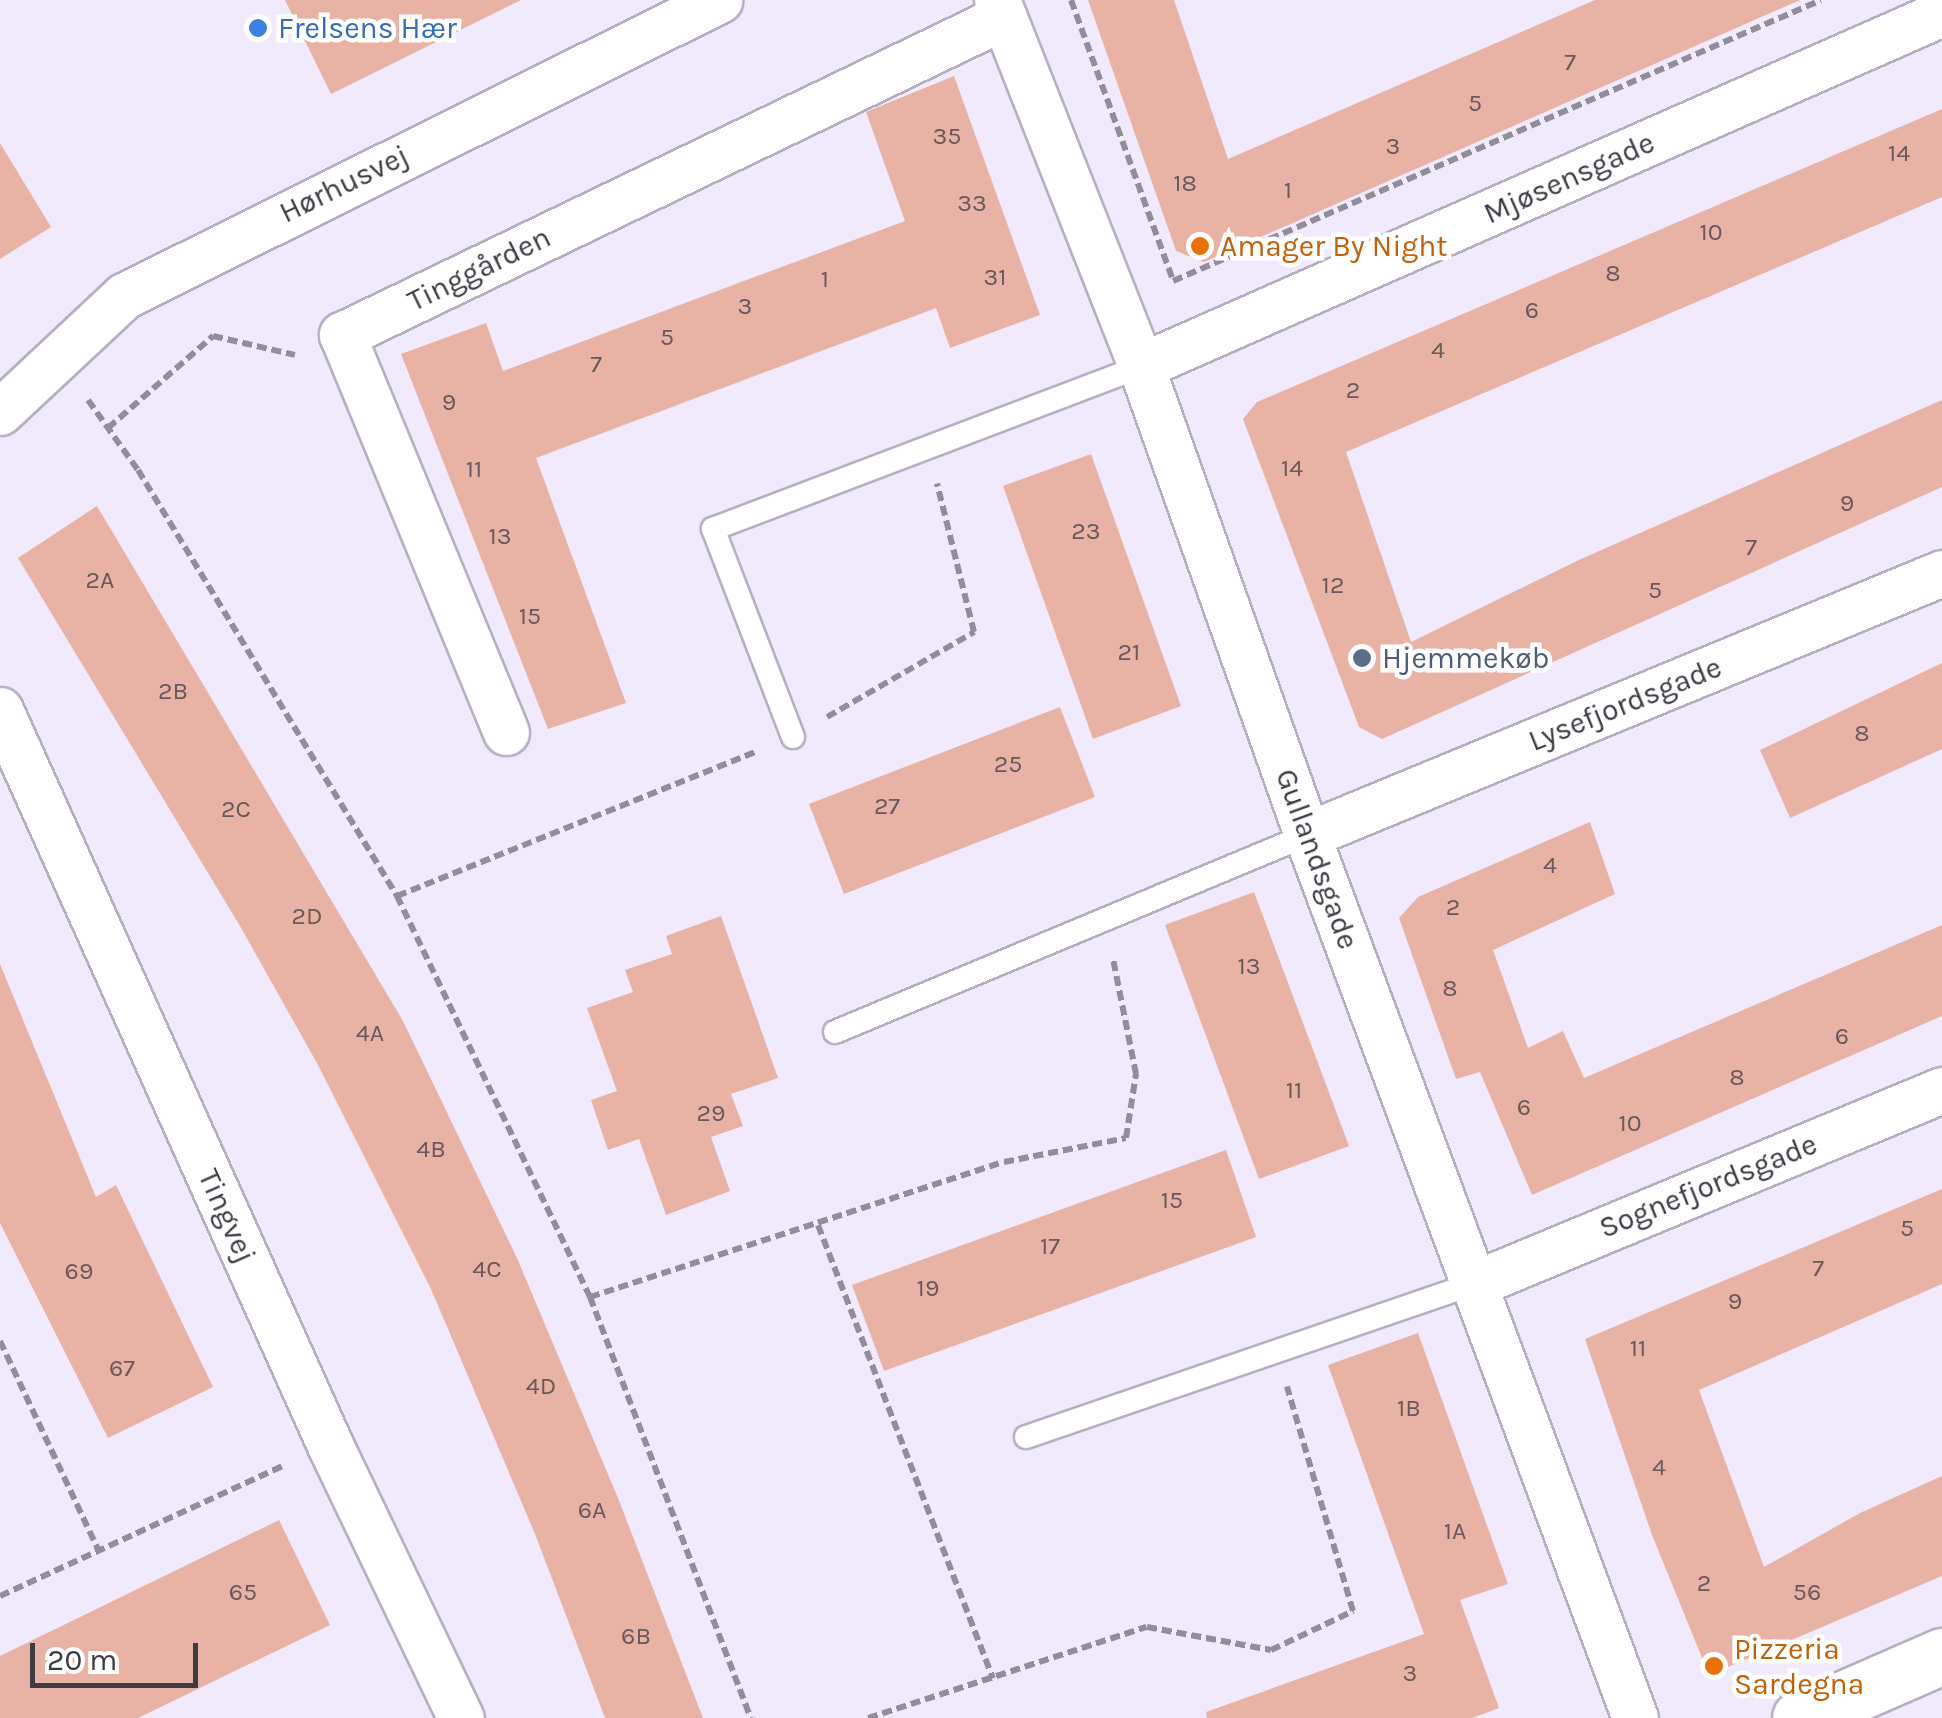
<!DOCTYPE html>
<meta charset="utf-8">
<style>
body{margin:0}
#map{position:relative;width:1942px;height:1718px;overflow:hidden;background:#f0eafc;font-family:Karla,sans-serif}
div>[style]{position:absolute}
.building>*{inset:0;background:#e8b3a5}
.path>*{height:6px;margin-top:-3px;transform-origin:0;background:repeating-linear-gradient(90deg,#918d9a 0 10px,transparent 0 15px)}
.roads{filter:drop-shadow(2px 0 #b5afc4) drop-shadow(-2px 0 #b5afc4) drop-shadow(0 2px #b5afc4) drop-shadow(0 -2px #b5afc4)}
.service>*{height:22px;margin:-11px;padding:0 11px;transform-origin:11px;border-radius:11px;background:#fff}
.minor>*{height:45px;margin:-22.5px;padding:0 22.5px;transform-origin:22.5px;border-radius:22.5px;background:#fff}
.tertiary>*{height:55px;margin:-27.5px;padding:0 27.5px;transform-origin:27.5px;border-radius:27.5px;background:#fff}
.dots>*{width:28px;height:28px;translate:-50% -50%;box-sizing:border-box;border:5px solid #fff;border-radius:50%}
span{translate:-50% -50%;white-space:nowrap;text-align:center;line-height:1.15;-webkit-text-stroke:9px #fff;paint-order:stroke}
.number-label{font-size:25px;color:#68595c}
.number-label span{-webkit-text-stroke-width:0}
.shop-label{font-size:30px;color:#366cbe}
.left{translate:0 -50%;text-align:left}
.street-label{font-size:30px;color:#3d3b43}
.food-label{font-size:30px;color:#c56008}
.service-label{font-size:30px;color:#4e5e75}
.scale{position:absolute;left:30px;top:1643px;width:168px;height:45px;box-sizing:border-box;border:5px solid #3d3b43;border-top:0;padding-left:12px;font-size:30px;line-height:35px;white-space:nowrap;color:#3d3b43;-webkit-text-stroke:8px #fff;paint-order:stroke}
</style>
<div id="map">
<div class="building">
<i style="clip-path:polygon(285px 0,521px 0,331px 94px)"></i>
<i style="clip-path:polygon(1088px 0,1174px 0,1228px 159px,1595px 0,1800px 0,1204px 262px,1176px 251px)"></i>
<i style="clip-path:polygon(954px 76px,1040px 315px,950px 348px,936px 308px,536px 458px,626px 703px,548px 729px,401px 354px,486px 323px,503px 371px,905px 221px,866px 112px)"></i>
<i style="clip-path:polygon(1942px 109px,1942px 197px,1346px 452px,1411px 642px,1581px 559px,1942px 400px,1942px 487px,1382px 739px,1359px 727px,1243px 419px,1257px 402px)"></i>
<i style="clip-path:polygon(0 143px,51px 227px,0 259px)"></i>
<i style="clip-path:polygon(1091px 454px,1181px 706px,1093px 739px,1003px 486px)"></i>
<i style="clip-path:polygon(97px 506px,403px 1021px,517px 1258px,618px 1498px,703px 1718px,605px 1718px,535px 1534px,431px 1289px,318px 1065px,240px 926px,18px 558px)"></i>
<i style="clip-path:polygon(1942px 663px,1942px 749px,1790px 818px,1760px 750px)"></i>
<i style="clip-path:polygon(1060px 707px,1095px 797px,844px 894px,809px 804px)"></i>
<i style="clip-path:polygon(1590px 822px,1615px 894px,1493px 950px,1528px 1048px,1563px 1031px,1584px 1078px,1942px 925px,1942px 1016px,1532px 1195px,1480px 1072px,1456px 1079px,1399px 918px,1418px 897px)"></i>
<i style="clip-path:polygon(1254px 892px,1349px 1146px,1259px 1179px,1165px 925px)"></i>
<i style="clip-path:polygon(721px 916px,778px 1078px,731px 1094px,743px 1126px,711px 1137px,730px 1191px,666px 1215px,639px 1139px,608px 1150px,591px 1100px,617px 1091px,587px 1008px,633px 992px,625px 970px,672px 954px,666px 936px)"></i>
<i style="clip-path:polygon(0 964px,96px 1197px,116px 1185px,213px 1387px,108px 1438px,0 1223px)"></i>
<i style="clip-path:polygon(1226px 1150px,1256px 1237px,884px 1371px,852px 1285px)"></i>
<i style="clip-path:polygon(1942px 1189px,1942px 1284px,1699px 1390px,1764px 1567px,1860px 1513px,1942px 1476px,1942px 1576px,1709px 1675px,1652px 1535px,1585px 1339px)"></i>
<i style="clip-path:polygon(1418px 1333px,1508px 1584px,1460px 1600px,1499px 1708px,1472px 1718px,1207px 1718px,1206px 1712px,1424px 1634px,1328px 1365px)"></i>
<i style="clip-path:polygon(279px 1520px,330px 1625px,138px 1718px,0 1718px,0 1656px)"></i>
</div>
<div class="path">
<i style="left:1071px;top:0;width:299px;rotate:70deg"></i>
<i style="left:1173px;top:281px;width:706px;rotate:-23.44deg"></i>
<i style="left:88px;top:400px;width:86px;rotate:54.5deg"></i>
<i style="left:138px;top:470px;width:499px;rotate:58.7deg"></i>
<i style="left:397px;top:896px;width:445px;rotate:64.3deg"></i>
<i style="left:590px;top:1297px;width:451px;rotate:69.1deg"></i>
<i style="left:108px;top:428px;width:140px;rotate:-41.2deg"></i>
<i style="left:213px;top:336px;width:84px;rotate:13deg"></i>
<i style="left:827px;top:717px;width:170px;rotate:-30deg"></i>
<i style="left:974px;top:632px;width:153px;rotate:-104deg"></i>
<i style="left:397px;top:896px;width:388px;rotate:-21.9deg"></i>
<i style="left:818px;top:1225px;width:486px;rotate:68.9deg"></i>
<i style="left:590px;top:1297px;width:435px;rotate:-18.1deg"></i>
<i style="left:1004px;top:1162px;width:124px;rotate:-11.1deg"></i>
<i style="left:1126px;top:1138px;width:65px;rotate:-81.1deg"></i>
<i style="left:1136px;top:1074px;width:117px;rotate:-101.3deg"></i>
<i style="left:0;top:1341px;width:232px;rotate:64.8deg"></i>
<i style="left:0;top:1596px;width:311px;rotate:-24.7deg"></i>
<i style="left:868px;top:1718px;width:293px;rotate:-18.1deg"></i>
<i style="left:1147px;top:1627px;width:126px;rotate:10.5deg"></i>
<i style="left:1271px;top:1650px;width:91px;rotate:-25.4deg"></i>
<i style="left:1353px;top:1611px;width:234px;rotate:-106.4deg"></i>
</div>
<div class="roads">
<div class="service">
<i style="left:793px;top:737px;width:223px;rotate:-111deg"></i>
<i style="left:713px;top:529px;width:458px;rotate:-20.8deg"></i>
<i style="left:835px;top:1032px;width:511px;rotate:-22.65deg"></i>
<i style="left:1026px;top:1437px;width:473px;rotate:-18.9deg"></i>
</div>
<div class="minor">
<i style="left:997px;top:0;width:393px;rotate:68.5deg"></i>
<i style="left:1141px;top:366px;width:498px;rotate:70.5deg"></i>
<i style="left:1307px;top:835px;width:942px;rotate:69.62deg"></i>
<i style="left:1141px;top:366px;width:875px;rotate:-23.78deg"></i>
<i style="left:0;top:412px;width:170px;rotate:-43.1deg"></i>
<i style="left:124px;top:296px;width:665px;rotate:-26.45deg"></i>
<i style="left:0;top:710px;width:806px;rotate:65.82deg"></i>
<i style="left:330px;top:1445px;width:303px;rotate:64.4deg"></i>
<i style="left:506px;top:732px;width:430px;rotate:-112.4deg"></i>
<i style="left:342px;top:335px;width:734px;rotate:-25.69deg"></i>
<i style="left:1307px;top:835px;width:687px;rotate:-22.42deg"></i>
<i style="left:1474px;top:1284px;width:507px;rotate:-22.52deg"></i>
</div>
<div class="tertiary">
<i style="left:1800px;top:1718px;width:155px;rotate:-23.6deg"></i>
</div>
</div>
<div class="dots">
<i style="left:258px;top:28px;background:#3f7fe0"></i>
<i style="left:1200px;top:246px;background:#e8710a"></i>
<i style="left:1362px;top:658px;background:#5c6f8a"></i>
<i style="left:1714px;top:1666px;background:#e8710a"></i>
</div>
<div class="number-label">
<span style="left:1570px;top:62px">7</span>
<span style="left:1475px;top:103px">5</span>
<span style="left:947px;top:136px">35</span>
<span style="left:1393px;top:146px">3</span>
<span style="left:1899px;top:153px">14</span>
<span style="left:1185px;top:183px">18</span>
<span style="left:1288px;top:190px">1</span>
<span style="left:972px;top:203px">33</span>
<span style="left:1711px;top:232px">10</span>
<span style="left:1613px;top:273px">8</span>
<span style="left:995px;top:277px">31</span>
<span style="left:825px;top:279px">1</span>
<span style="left:745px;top:306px">3</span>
<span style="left:1532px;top:310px">6</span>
<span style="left:667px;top:337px">5</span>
<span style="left:1438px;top:350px">4</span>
<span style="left:596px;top:364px">7</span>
<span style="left:1353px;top:390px">2</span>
<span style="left:449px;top:402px">9</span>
<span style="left:1292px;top:468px">14</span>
<span style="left:474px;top:469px">11</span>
<span style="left:1847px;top:503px">9</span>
<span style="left:1086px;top:531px">23</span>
<span style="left:500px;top:536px">13</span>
<span style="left:1751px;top:547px">7</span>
<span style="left:100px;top:580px">2A</span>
<span style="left:1333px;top:585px">12</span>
<span style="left:1655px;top:590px">5</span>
<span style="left:530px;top:616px">15</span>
<span style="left:1129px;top:652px">21</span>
<span style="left:173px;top:691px">2B</span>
<span style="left:1862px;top:733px">8</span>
<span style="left:1008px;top:764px">25</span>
<span style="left:887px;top:806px">27</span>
<span style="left:236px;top:809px">2C</span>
<span style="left:1550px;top:865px">4</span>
<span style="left:1453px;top:907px">2</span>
<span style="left:307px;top:916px">2D</span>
<span style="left:1249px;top:966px">13</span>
<span style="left:1450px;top:988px">8</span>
<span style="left:370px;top:1033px">4A</span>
<span style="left:1842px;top:1036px">6</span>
<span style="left:1737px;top:1077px">8</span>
<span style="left:1294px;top:1090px">11</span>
<span style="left:1524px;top:1107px">6</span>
<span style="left:711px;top:1113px">29</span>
<span style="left:1630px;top:1123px">10</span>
<span style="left:431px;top:1149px">4B</span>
<span style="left:1172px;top:1200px">15</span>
<span style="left:1907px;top:1228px">5</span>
<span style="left:1050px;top:1246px">17</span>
<span style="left:1818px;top:1268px">7</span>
<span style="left:487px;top:1269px">4C</span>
<span style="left:79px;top:1271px">69</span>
<span style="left:928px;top:1288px">19</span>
<span style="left:1735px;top:1301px">9</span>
<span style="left:1638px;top:1348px">11</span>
<span style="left:122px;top:1368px">67</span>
<span style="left:541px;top:1386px">4D</span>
<span style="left:1409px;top:1408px">1B</span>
<span style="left:1659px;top:1467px">4</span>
<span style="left:592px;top:1510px">6A</span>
<span style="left:1455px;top:1531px">1A</span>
<span style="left:1704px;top:1583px">2</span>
<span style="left:243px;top:1592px">65</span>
<span style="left:1807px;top:1592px">56</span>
<span style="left:636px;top:1636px">6B</span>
<span style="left:1410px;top:1673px">3</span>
</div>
<div class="shop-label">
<span class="left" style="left:278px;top:28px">Frelsens Hær</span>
</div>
<div class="street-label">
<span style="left:1569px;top:178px;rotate:-24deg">Mjøsensgade</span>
<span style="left:344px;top:184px;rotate:-26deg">Hørhusvej</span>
<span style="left:479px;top:269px;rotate:-26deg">Tinggården</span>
<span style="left:1625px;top:704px;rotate:-22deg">Lysefjordsgade</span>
<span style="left:1317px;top:859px;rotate:70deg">Gullandsgade</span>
<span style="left:1708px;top:1186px;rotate:-22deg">Sognefjordsgade</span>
<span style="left:227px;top:1216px;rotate:66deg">Tingvej</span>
</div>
<div class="food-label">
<span class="left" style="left:1220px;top:246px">Amager By Night</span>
<span class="left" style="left:1734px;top:1666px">Pizzeria<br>Sardegna</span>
</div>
<div class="service-label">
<span class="left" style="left:1382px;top:658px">Hjemmekøb</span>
</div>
<div class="scale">20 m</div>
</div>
